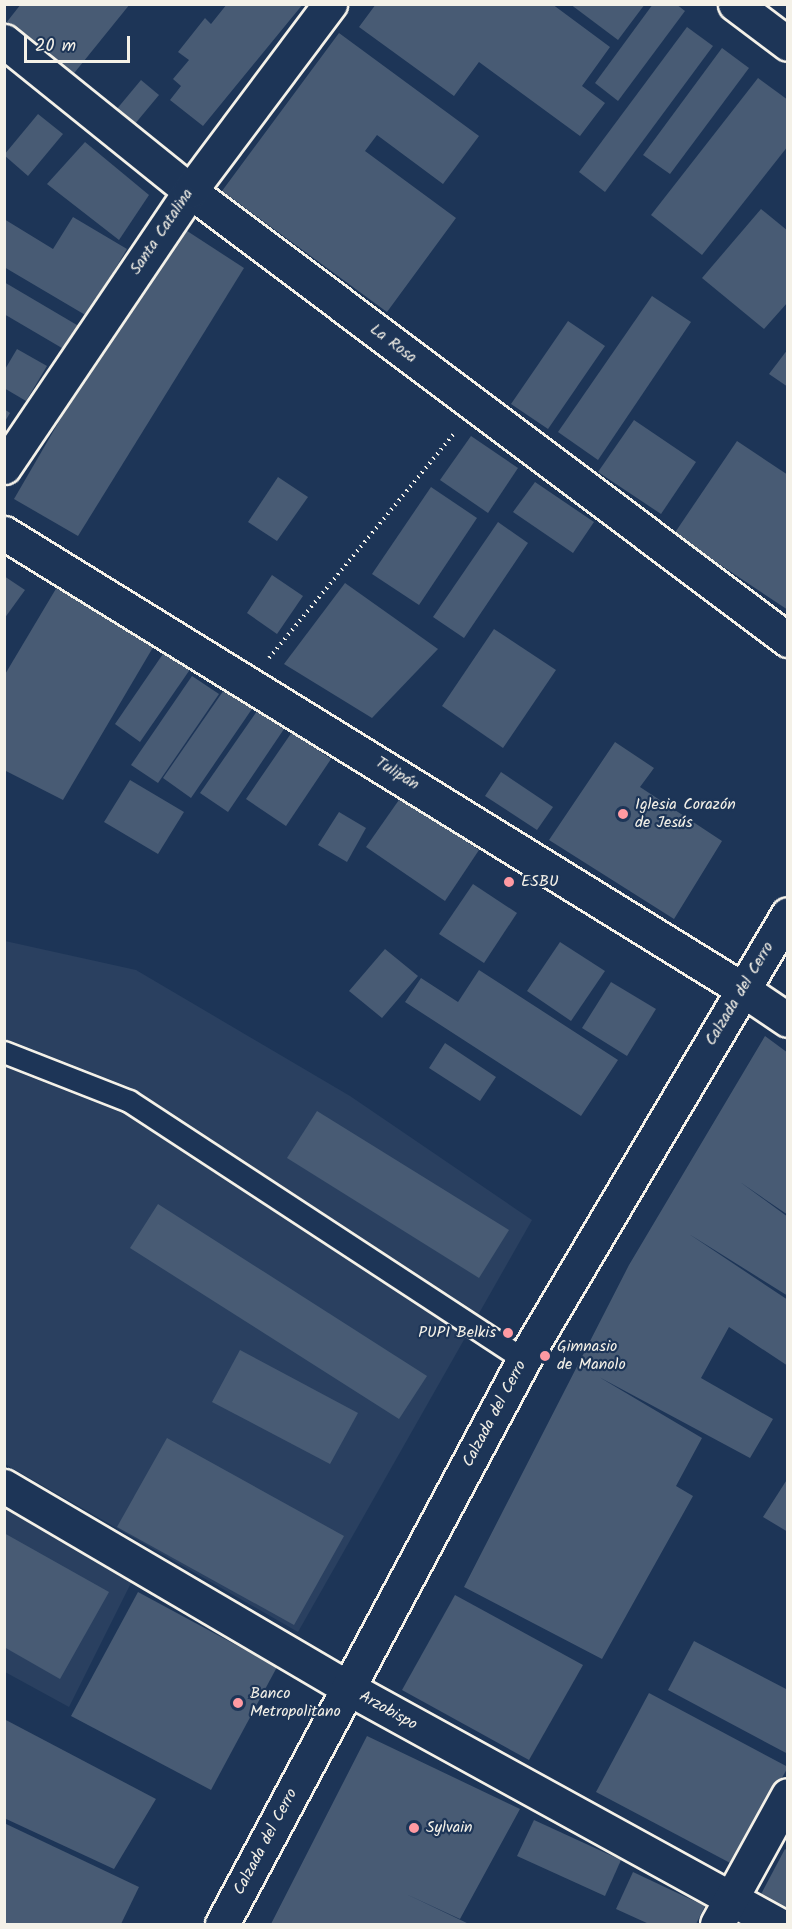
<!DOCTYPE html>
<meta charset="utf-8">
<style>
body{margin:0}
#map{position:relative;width:792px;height:1929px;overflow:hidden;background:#1d3557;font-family:Kalam,sans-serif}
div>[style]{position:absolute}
.built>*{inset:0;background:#2a4060}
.building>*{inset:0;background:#485b74}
.path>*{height:4px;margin-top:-2px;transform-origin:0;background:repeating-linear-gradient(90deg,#f4f1e8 0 1.5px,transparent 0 6px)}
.roads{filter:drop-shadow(2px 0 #f4f1e8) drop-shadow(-2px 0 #f4f1e8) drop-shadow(0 2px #f4f1e8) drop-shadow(0 -2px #f4f1e8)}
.lane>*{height:21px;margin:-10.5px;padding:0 10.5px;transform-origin:10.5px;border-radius:10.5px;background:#1d3557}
.street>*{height:33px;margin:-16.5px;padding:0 16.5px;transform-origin:16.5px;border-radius:16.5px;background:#1d3557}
.secondary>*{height:33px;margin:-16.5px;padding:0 16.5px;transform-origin:16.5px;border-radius:16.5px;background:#1d3557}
.primary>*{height:33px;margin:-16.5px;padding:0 16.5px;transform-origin:16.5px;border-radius:16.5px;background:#1d3557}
.dots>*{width:16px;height:16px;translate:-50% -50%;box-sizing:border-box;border:3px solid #1d3557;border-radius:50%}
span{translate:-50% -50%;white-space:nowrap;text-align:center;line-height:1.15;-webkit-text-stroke:4.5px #1d3557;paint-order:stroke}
.street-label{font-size:16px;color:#f4f1e8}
.poi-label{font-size:16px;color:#f4f1e8}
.left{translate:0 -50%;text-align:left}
.right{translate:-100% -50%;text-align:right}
.frame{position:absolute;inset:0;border:6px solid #f4f1e8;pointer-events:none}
.scale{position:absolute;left:24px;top:36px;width:106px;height:27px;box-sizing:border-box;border:3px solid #f4f1e8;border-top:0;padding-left:8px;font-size:18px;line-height:21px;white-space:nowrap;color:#f4f1e8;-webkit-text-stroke:4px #1d3557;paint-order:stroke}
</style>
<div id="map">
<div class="built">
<i style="clip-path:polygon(5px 941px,136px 970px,350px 1096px,532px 1220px,298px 1632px,5px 1464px)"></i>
<i style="clip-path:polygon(5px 1508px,132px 1581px,69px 1707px,5px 1672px)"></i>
</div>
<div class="building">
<i style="clip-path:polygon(21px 4px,130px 4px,71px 77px,6px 23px)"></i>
<i style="clip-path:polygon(227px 4px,303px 4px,203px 126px,170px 100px,181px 86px,173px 79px,189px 60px,178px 52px,205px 18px,211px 24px)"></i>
<i style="clip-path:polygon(376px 4px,552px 4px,610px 47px,582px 86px,605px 103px,580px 136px,479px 62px,454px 96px,359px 27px)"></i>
<i style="clip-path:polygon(570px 4px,645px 4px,618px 40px)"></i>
<i style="clip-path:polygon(653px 4px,676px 4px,685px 11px,618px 101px,595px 83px)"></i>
<i style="clip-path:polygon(687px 27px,713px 46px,605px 192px,579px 172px)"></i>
<i style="clip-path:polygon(339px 33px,479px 136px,443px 184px,377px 135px,365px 151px,456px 218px,387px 312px,222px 191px)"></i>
<i style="clip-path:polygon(722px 48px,749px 68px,670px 174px,643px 155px)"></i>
<i style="clip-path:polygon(758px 78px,788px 100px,788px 146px,702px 255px,651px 215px)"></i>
<i style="clip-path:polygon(141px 80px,159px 95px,134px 125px,116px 110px)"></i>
<i style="clip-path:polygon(38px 114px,63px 134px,28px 176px,4px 155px)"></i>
<i style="clip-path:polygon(85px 142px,149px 195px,119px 240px,47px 184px)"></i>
<i style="clip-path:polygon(761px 209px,788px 231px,788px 302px,764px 329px,702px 278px)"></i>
<i style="clip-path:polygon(73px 217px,127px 249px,87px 316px,4px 267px,4px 219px,53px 249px)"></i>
<i style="clip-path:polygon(181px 227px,244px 268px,78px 536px,14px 499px,93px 363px)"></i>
<i style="clip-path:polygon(4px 282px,82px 328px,67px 351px,4px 314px)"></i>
<i style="clip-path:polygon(652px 296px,691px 322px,598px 460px,558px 432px)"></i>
<i style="clip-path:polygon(568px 321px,605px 346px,548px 429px,511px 404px)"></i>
<i style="clip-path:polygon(17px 349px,47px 366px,26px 401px,4px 388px,4px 371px)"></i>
<i style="clip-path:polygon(788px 349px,788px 387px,769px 374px)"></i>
<i style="clip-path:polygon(4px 409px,10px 413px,4px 423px)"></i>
<i style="clip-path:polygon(634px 420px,696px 462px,661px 514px,598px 472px)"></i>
<i style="clip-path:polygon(471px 436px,518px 468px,488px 513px,440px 480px)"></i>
<i style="clip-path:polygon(737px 441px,788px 475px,788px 610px,674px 534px)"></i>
<i style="clip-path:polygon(278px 477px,308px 497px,277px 541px,248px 522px)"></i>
<i style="clip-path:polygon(535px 482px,594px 522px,573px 553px,513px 512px)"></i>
<i style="clip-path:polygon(431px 487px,477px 518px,419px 605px,372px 574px)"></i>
<i style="clip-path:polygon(498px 522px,528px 543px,464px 638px,433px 617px)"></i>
<i style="clip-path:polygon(272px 575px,303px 596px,277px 634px,247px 613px)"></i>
<i style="clip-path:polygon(4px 576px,25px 590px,4px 619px)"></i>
<i style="clip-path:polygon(345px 583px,438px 649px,372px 718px,284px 664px)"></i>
<i style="clip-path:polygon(57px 587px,155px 644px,63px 800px,4px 770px,4px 676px)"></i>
<i style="clip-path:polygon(494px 629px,556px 670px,503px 748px,442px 706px)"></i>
<i style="clip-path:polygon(165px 651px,191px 668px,140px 742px,115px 724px)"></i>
<i style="clip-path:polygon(192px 676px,219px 694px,158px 783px,131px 765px)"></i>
<i style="clip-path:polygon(226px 687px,254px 706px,191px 798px,163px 778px)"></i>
<i style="clip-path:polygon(257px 711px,284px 729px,228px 812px,200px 793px)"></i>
<i style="clip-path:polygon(292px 732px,331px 759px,286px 826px,246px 799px)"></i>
<i style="clip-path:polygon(615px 742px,654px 768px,640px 787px,722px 841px,674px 919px,549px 840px)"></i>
<i style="clip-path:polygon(501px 772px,553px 807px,537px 830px,485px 796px)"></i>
<i style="clip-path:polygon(130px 780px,184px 812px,158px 854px,104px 822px)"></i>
<i style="clip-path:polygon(401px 797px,479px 850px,445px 901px,366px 847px)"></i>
<i style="clip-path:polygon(339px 812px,366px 828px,347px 862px,318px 845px)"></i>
<i style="clip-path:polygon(473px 884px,517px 913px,484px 963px,439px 934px)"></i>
<i style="clip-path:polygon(560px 942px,605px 971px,571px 1021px,527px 991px)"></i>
<i style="clip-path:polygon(385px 949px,418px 976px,382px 1018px,349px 991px)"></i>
<i style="clip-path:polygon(479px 970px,618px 1060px,581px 1116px,405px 1002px,421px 978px,458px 1002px)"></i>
<i style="clip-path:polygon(611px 982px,656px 1009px,627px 1056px,582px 1028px)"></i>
<i style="clip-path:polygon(765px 1036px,788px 1053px,788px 1215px,740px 1182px,788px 1217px,788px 1296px,689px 1234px,788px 1300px,788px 1366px,729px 1327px,701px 1378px,773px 1419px,750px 1458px,599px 1377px,702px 1438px,676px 1486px,693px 1496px,602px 1659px,464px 1587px,629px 1265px)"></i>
<i style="clip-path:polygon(445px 1043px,496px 1077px,480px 1101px,429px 1068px)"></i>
<i style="clip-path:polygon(317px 1111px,509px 1230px,479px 1278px,287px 1158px)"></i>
<i style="clip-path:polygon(158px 1204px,427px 1376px,399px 1419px,130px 1248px)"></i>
<i style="clip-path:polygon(240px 1350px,358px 1413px,330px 1464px,212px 1402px)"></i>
<i style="clip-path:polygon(167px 1438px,344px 1536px,294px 1625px,117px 1527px)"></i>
<i style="clip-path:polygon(788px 1478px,788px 1532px,763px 1517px)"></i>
<i style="clip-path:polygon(4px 1533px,109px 1592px,60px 1679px,4px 1647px)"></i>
<i style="clip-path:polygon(138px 1592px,277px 1667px,211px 1790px,71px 1716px)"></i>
<i style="clip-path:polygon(455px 1595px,583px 1665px,529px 1760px,402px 1690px)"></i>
<i style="clip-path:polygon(694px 1641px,788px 1690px,788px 1754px,668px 1690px)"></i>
<i style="clip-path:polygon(649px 1693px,788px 1767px,734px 1865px,596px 1792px)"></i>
<i style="clip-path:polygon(4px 1719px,156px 1799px,114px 1869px,4px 1818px)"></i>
<i style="clip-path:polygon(367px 1736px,520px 1809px,460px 1919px,406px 1894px,469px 1924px,271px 1924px)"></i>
<i style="clip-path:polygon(534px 1820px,621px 1860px,605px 1896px,517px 1856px)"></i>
<i style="clip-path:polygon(4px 1823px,139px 1887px,121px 1924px,4px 1924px)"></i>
<i style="clip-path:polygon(785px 1849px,788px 1851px,788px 1913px,759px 1898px)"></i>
<i style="clip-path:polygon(633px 1872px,705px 1906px,696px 1924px,649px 1924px,616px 1909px)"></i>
</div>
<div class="path">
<i style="left:269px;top:658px;width:293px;rotate:-50.5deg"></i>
</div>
<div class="roads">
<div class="lane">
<i style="left:4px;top:1052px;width:134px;rotate:21.4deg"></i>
<i style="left:129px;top:1101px;width:472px;rotate:33.2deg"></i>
</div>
<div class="street">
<i style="left:735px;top:4px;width:66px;rotate:37deg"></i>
<i style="left:4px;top:41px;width:239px;rotate:38.9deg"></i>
<i style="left:190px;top:191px;width:748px;rotate:36.9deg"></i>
<i style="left:4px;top:467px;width:333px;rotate:-56deg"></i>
<i style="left:190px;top:191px;width:234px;rotate:-53.2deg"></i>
<i style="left:742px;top:989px;width:55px;rotate:34deg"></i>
<i style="left:4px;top:1486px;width:399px;rotate:30.4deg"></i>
<i style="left:348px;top:1688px;width:491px;rotate:28.8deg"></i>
<i style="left:717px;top:1924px;width:147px;rotate:-61.2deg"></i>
</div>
<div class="secondary">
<i style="left:4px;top:533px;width:868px;rotate:31.71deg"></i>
</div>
<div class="primary">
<i style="left:222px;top:1924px;width:641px;rotate:-61.87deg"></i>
<i style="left:524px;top:1359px;width:517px;rotate:-59.32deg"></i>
</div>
</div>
<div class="dots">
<i style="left:623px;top:814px;background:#ff9aa2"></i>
<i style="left:509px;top:882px;background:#ff9aa2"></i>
<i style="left:508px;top:1333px;background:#ff9aa2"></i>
<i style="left:545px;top:1356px;background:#ff9aa2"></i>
<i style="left:238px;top:1703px;background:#ff9aa2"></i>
<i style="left:414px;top:1828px;background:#ff9aa2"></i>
</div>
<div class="street-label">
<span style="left:162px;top:232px;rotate:-56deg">Santa Catalina</span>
<span style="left:393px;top:344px;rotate:37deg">La Rosa</span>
<span style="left:397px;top:774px;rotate:32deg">Tulipán</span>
<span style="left:740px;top:994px;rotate:-59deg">Calzada del Cerro</span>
<span style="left:495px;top:1414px;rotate:-62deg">Calzada del Cerro</span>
<span style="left:388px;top:1711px;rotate:29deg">Arzobispo</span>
<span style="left:266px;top:1842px;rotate:-62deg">Calzada del Cerro</span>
</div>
<div class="poi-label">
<span class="left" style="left:635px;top:814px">Iglesia Corazón<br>de Jesús</span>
<span class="left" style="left:521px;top:882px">ESBU</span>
<span class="right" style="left:496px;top:1333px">PUPI Belkis</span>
<span class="left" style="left:557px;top:1356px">Gimnasio<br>de Manolo</span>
<span class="left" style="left:250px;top:1703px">Banco<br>Metropolitano</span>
<span class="left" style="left:426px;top:1828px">Sylvain</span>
</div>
<div class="frame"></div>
<div class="scale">20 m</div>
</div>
